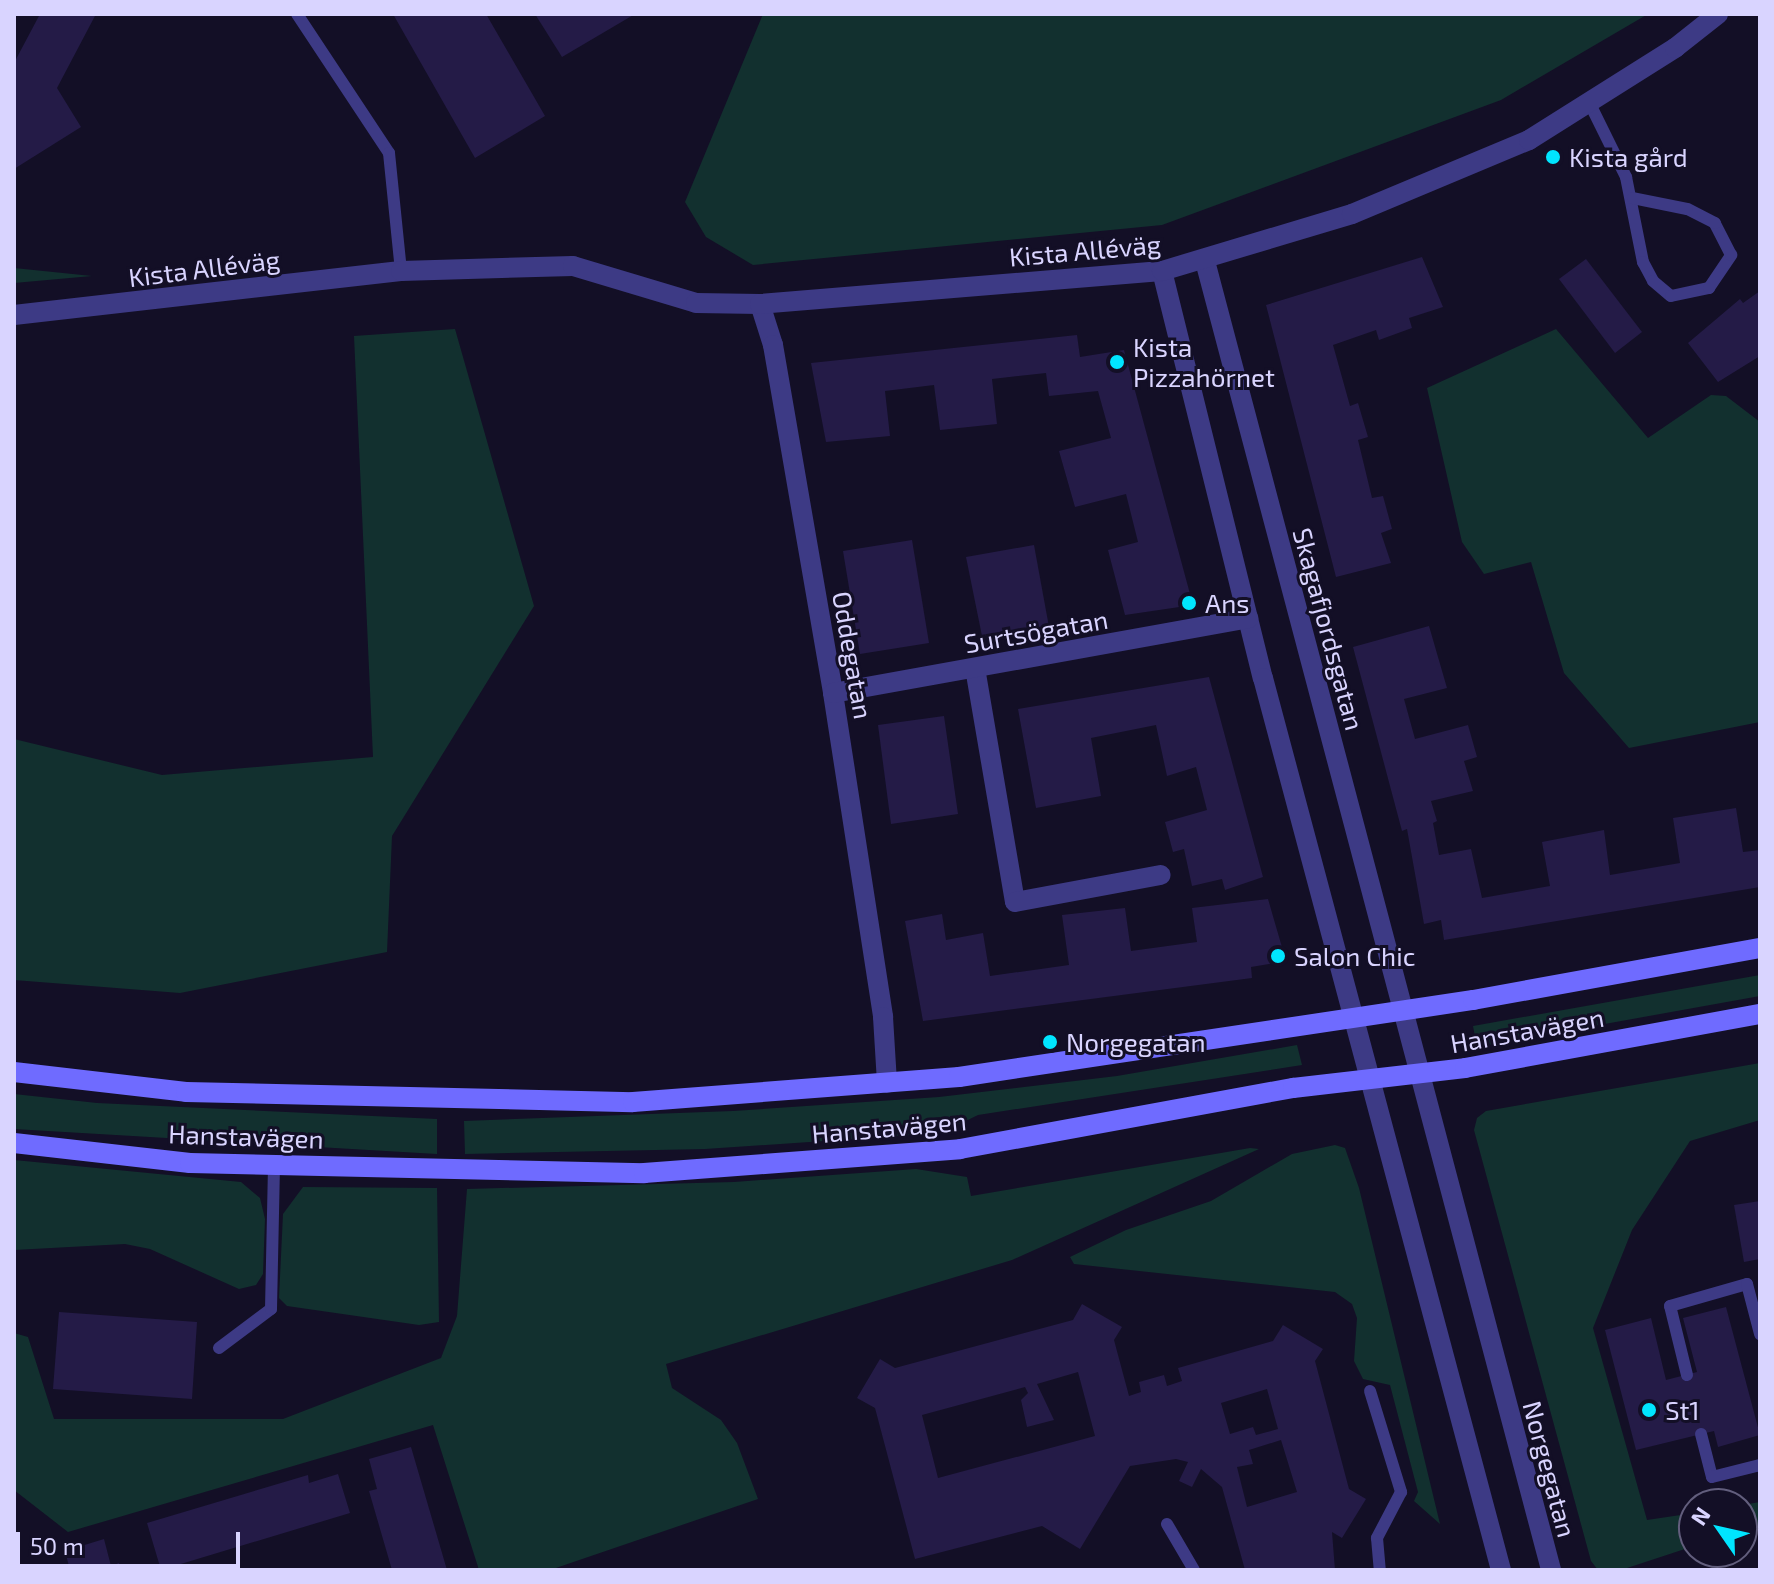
<!DOCTYPE html>
<meta charset="utf-8">
<style>
body{margin:0}
#map{position:relative;width:1774px;height:1584px;overflow:hidden;background:#130f26;font-family:"Exo 2",sans-serif}
div>[style]{position:absolute}
.green>*{inset:0;background:#12302f}
.building>*{inset:0;background:#241b47}
.lane>*{height:12px;margin:-6px;padding:0 6px;transform-origin:6px;border-radius:6px;background:#3d3a85}
.street>*{height:20px;margin:-10px;padding:0 10px;transform-origin:10px;border-radius:10px;background:#3d3a85}
.secondary>*{height:20px;margin:-10px;padding:0 10px;transform-origin:10px;border-radius:10px;background:#6f6bff}
.dots>*{width:22px;height:22px;translate:-50% -50%;box-sizing:border-box;border:4px solid #130f26;border-radius:50%}
span{translate:-50% -50%;white-space:nowrap;text-align:center;line-height:1.15;-webkit-text-stroke:6px #130f26;paint-order:stroke}
.poi-label{font-size:26px;color:#d9d4ff}
.left{translate:0 -50%;text-align:left}
.street-label{font-size:26px;color:#d9d4ff}
.frame{position:absolute;inset:0;border:16px solid #d9d4ff;pointer-events:none}
.north{position:absolute;left:1678px;top:1488px;width:80px;height:80px;box-sizing:border-box;background:#130f26;border:2px solid #625e7d;border-radius:50%;rotate:304deg;font-size:22px;font-weight:700;line-height:32px;text-align:center;color:#d9d4ff}
.north::after{content:'';display:block;margin:auto;width:28px;height:36px;background:#00e5ff;clip-path:polygon(50% 0,100% 100%,50% 72%,0 100%)}
.scale{position:absolute;left:16px;top:1532px;width:224px;height:36px;box-sizing:border-box;border:4px solid #d9d4ff;border-top:0;padding-left:10px;font-size:24px;line-height:28px;white-space:nowrap;color:#d9d4ff;-webkit-text-stroke:6px #130f26;paint-order:stroke}
</style>
<div id="map">
<div class="green">
<i style="clip-path:polygon(763px 14px,1648px 14px,1501px 100px,1162px 225px,753px 265px,706px 237px,685px 202px)"></i>
<i style="clip-path:polygon(14px 268px,92px 276px,14px 283px)"></i>
<i style="clip-path:polygon(455px 329px,534px 606px,392px 836px,387px 952px,180px 993px,14px 980px,14px 739px,162px 775px,373px 757px,354px 336px)"></i>
<i style="clip-path:polygon(1556px 329px,1648px 438px,1711px 395px,1726px 396px,1760px 422px,1760px 722px,1629px 748px,1564px 673px,1531px 562px,1484px 574px,1462px 542px,1427px 388px)"></i>
<i style="clip-path:polygon(1760px 975px,1760px 996px,1477px 1047px,1473px 1026px)"></i>
<i style="clip-path:polygon(1297px 1045px,1302px 1065px,978px 1115px,941px 1133px,705px 1149px,465px 1154px,464px 1121px,733px 1111px,939px 1097px,1117px 1076px)"></i>
<i style="clip-path:polygon(1760px 1063px,1760px 1120px,1690px 1141px,1632px 1230px,1593px 1328px,1647px 1520px,1694px 1513px,1694px 1546px,1621px 1570px,1598px 1570px,1591px 1561px,1474px 1130px,1477px 1118px,1486px 1111px)"></i>
<i style="clip-path:polygon(14px 1094px,97px 1103px,437px 1119px,437px 1154px,14px 1129px)"></i>
<i style="clip-path:polygon(1335px 1145px,1345px 1148px,1359px 1188px,1440px 1524px,1414px 1501px,1418px 1492px,1390px 1385px,1363px 1379px,1354px 1361px,1357px 1318px,1352px 1304px,1335px 1292px,1074px 1264px,1070px 1257px,1126px 1230px,1211px 1201px,1292px 1154px)"></i>
<i style="clip-path:polygon(1250px 1148px,1259px 1149px,1012px 1260px,666px 1364px,672px 1388px,721px 1420px,737px 1443px,758px 1499px,550px 1570px,479px 1570px,433px 1425px,68px 1532px,14px 1490px,14px 1333px,28px 1337px,54px 1419px,283px 1419px,441px 1358px,457px 1316px,467px 1189px,734px 1182px,916px 1169px,967px 1177px,971px 1196px)"></i>
<i style="clip-path:polygon(14px 1160px,241px 1182px,260px 1198px,265px 1219px,263px 1274px,256px 1285px,239px 1289px,150px 1249px,125px 1244px,14px 1250px)"></i>
<i style="clip-path:polygon(303px 1187px,437px 1188px,439px 1322px,419px 1325px,287px 1306px,279px 1298px,283px 1214px)"></i>
<i style="clip-path:polygon(1760px 1502px,1760px 1524px,1742px 1530px,1742px 1505px)"></i>
</div>
<div class="building">
<i style="clip-path:polygon(40px 14px,96px 14px,57px 88px,81px 127px,14px 169px,14px 63px)"></i>
<i style="clip-path:polygon(393px 14px,486px 14px,545px 116px,475px 158px)"></i>
<i style="clip-path:polygon(535px 14px,635px 14px,562px 57px)"></i>
<i style="clip-path:polygon(1422px 257px,1443px 307px,1409px 318px,1412px 328px,1379px 340px,1376px 330px,1333px 345px,1350px 406px,1358px 403px,1368px 437px,1358px 440px,1372px 498px,1383px 496px,1392px 529px,1381px 533px,1391px 563px,1336px 577px,1266px 305px)"></i>
<i style="clip-path:polygon(1586px 259px,1642px 332px,1615px 353px,1559px 279px)"></i>
<i style="clip-path:polygon(1760px 291px,1760px 356px,1718px 382px,1688px 343px,1740px 299px,1743px 303px)"></i>
<i style="clip-path:polygon(1077px 335px,1080px 357px,1124px 350px,1193px 605px,1125px 615px,1108px 550px,1138px 542px,1126px 494px,1075px 507px,1059px 451px,1111px 438px,1098px 391px,1049px 396px,1046px 373px,992px 379px,997px 424px,940px 430px,934px 385px,885px 391px,890px 436px,826px 442px,811px 363px)"></i>
<i style="clip-path:polygon(912px 540px,929px 643px,860px 654px,843px 551px)"></i>
<i style="clip-path:polygon(1034px 545px,1049px 627px,982px 636px,966px 557px)"></i>
<i style="clip-path:polygon(1429px 626px,1447px 688px,1404px 699px,1415px 739px,1468px 725px,1477px 757px,1464px 761px,1473px 791px,1431px 801px,1437px 821px,1433px 823px,1439px 855px,1471px 849px,1482px 898px,1550px 886px,1542px 842px,1604px 830px,1610px 875px,1680px 863px,1673px 818px,1736px 808px,1743px 852px,1760px 850px,1760px 887px,1444px 940px,1441px 920px,1424px 924px,1407px 829px,1402px 831px,1353px 647px)"></i>
<i style="clip-path:polygon(1209px 677px,1263px 877px,1225px 890px,1222px 879px,1192px 886px,1184px 849px,1173px 852px,1165px 822px,1207px 810px,1196px 767px,1167px 776px,1156px 725px,1091px 738px,1101px 796px,1036px 808px,1018px 709px)"></i>
<i style="clip-path:polygon(944px 716px,958px 814px,891px 824px,878px 725px)"></i>
<i style="clip-path:polygon(1268px 899px,1286px 961px,1251px 967px,1252px 978px,923px 1021px,905px 921px,942px 914px,946px 940px,983px 933px,990px 976px,1069px 965px,1062px 915px,1125px 908px,1131px 951px,1197px 942px,1192px 908px)"></i>
<i style="clip-path:polygon(1760px 1201px,1760px 1259px,1744px 1262px,1734px 1205px)"></i>
<i style="clip-path:polygon(evenodd,1082px 1304px,1122px 1327px,1114px 1340px,1129px 1396px,1141px 1392px,1139px 1382px,1164px 1375px,1167px 1386px,1182px 1381px,1178px 1368px,1273px 1341px,1283px 1325px,1323px 1349px,1315px 1361px,1349px 1489px,1366px 1499px,1342px 1538px,1332px 1532px,1335px 1570px,1245px 1570px,1222px 1487px,1201px 1469px,1192px 1487px,1179px 1481px,1188px 1462px,1176px 1459px,1130px 1466px,1080px 1549px,1042px 1526px,915px 1559px,875px 1408px,857px 1398px,880px 1359px,895px 1368px,1073px 1320px,1082px 1304px,1078px 1372px,1095px 1436px,938px 1478px,922px 1415px,1025px 1387px,1028px 1393px,1021px 1400px,1027px 1427px,1054px 1420px,1037px 1384px,1078px 1372px,1082px 1304px,1267px 1389px,1278px 1429px,1256px 1435px,1253px 1427px,1230px 1434px,1221px 1403px,1267px 1389px,1082px 1304px,1281px 1440px,1297px 1492px,1247px 1507px,1237px 1467px,1253px 1464px,1249px 1450px,1281px 1440px)"></i>
<i style="clip-path:polygon(1726px 1307px,1760px 1435px,1718px 1447px,1714px 1431px,1636px 1450px,1605px 1330px,1651px 1318px,1666px 1380px,1697px 1372px,1683px 1318px)"></i>
<i style="clip-path:polygon(59px 1312px,197px 1322px,192px 1399px,53px 1389px)"></i>
<i style="clip-path:polygon(411px 1447px,447px 1570px,392px 1570px,369px 1491px,377px 1489px,369px 1459px)"></i>
<i style="clip-path:polygon(338px 1474px,350px 1513px,161px 1570px,147px 1523px,308px 1475px,309px 1483px)"></i>
<i style="clip-path:polygon(104px 1539px,111px 1566px,119px 1563px,121px 1570px,70px 1570px,65px 1551px)"></i>
</div>
<div class="lane">
<i style="left:297px;top:14px;width:167px;rotate:56.5deg"></i>
<i style="left:389px;top:153px;width:119px;rotate:84.2deg"></i>
<i style="left:1589px;top:102px;width:84px;rotate:63.7deg"></i>
<i style="left:1626px;top:177px;width:87px;rotate:78.7deg"></i>
<i style="left:1643px;top:262px;width:21px;rotate:62deg"></i>
<i style="left:1653px;top:281px;width:23px;rotate:40deg"></i>
<i style="left:1671px;top:296px;width:39px;rotate:-12deg"></i>
<i style="left:1709px;top:288px;width:40px;rotate:-56deg"></i>
<i style="left:1731px;top:255px;width:36px;rotate:-117deg"></i>
<i style="left:1715px;top:223px;width:31px;rotate:-153deg"></i>
<i style="left:1687px;top:209px;width:55px;rotate:-168.5deg"></i>
<i style="left:219px;top:1348px;width:65px;rotate:-36.9deg"></i>
<i style="left:271px;top:1309px;width:144px;rotate:-88.8deg"></i>
<i style="left:1687px;top:1375px;width:71px;rotate:-103.8deg"></i>
<i style="left:1670px;top:1306px;width:80px;rotate:-15.9deg"></i>
<i style="left:1747px;top:1284px;width:52px;rotate:75.4deg"></i>
<i style="left:1370px;top:1391px;width:106px;rotate:72.9deg"></i>
<i style="left:1401px;top:1492px;width:52px;rotate:117.6deg"></i>
<i style="left:1377px;top:1538px;width:32px;rotate:85deg"></i>
<i style="left:1701px;top:1434px;width:44px;rotate:75.7deg"></i>
<i style="left:1712px;top:1477px;width:49px;rotate:-14deg"></i>
<i style="left:1167px;top:1524px;width:53px;rotate:59.6deg"></i>
</div>
<div class="street">
<i style="left:1205px;top:261px;width:1354px;rotate:75.19deg"></i>
<i style="left:1162px;top:271px;width:419px;rotate:76.1deg"></i>
<i style="left:1263px;top:678px;width:923px;rotate:75.06deg"></i>
<i style="left:760px;top:304px;width:43px;rotate:72.4deg"></i>
<i style="left:773px;top:345px;width:353px;rotate:80.2deg"></i>
<i style="left:833px;top:693px;width:328px;rotate:81.2deg"></i>
<i style="left:883px;top:1017px;width:66px;rotate:86.5deg"></i>
<i style="left:14px;top:315px;width:389px;rotate:-6.5deg"></i>
<i style="left:401px;top:271px;width:172px;rotate:-1.7deg"></i>
<i style="left:573px;top:266px;width:128px;rotate:16.7deg"></i>
<i style="left:696px;top:303px;width:64px;rotate:0.9deg"></i>
<i style="left:760px;top:304px;width:403px;rotate:-4.7deg"></i>
<i style="left:1162px;top:271px;width:198px;rotate:-16.7deg"></i>
<i style="left:1352px;top:214px;width:192px;rotate:-22.7deg"></i>
<i style="left:1529px;top:140px;width:173px;rotate:-32.2deg"></i>
<i style="left:1675px;top:48px;width:55px;rotate:-38.3deg"></i>
<i style="left:975px;top:668px;width:237px;rotate:80.3deg"></i>
<i style="left:1015px;top:902px;width:148px;rotate:-10.5deg"></i>
<i style="left:833px;top:693px;width:422px;rotate:-10.2deg"></i>
</div>
<div class="secondary">
<i style="left:14px;top:1072px;width:173px;rotate:6.6deg"></i>
<i style="left:186px;top:1092px;width:447px;rotate:1.3deg"></i>
<i style="left:633px;top:1102px;width:327px;rotate:-4.4deg"></i>
<i style="left:959px;top:1077px;width:520px;rotate:-8.52deg"></i>
<i style="left:1473px;top:1000px;width:292px;rotate:-10.3deg"></i>
<i style="left:14px;top:1143px;width:177px;rotate:6.5deg"></i>
<i style="left:190px;top:1163px;width:454px;rotate:1.3deg"></i>
<i style="left:644px;top:1173px;width:317px;rotate:-4.3deg"></i>
<i style="left:960px;top:1149px;width:339px;rotate:-10.4deg"></i>
<i style="left:1293px;top:1088px;width:173px;rotate:-6.6deg"></i>
<i style="left:1465px;top:1068px;width:300px;rotate:-10.4deg"></i>
</div>
<div class="dots">
<i style="left:1553px;top:157px;background:#00e5ff"></i>
<i style="left:1117px;top:362px;background:#00e5ff"></i>
<i style="left:1189px;top:603px;background:#00e5ff"></i>
<i style="left:1278px;top:956px;background:#00e5ff"></i>
<i style="left:1050px;top:1042px;background:#00e5ff"></i>
<i style="left:1649px;top:1410px;background:#00e5ff"></i>
</div>
<div class="poi-label">
<span class="left" style="left:1569px;top:157px">Kista gård</span>
<span class="left" style="left:1133px;top:362px">Kista<br>Pizzahörnet</span>
<span class="left" style="left:1205px;top:603px">Ans</span>
<span class="left" style="left:1294px;top:956px">Salon Chic</span>
<span class="left" style="left:1066px;top:1042px">Norgegatan</span>
<span class="left" style="left:1665px;top:1410px">St1</span>
</div>
<div class="street-label">
<span style="left:1085px;top:250px;rotate:-5deg">Kista Alléväg</span>
<span style="left:204px;top:268px;rotate:-7deg">Kista Alléväg</span>
<span style="left:1329px;top:629px;rotate:75deg">Skagafjordsgatan</span>
<span style="left:1036px;top:631px;rotate:-10deg">Surtsögatan</span>
<span style="left:853px;top:655px;rotate:80deg">Oddegatan</span>
<span style="left:1527px;top:1030px;rotate:-10deg">Hanstavägen</span>
<span style="left:889px;top:1127px;rotate:-5deg">Hanstavägen</span>
<span style="left:246px;top:1136px;rotate:2deg">Hanstavägen</span>
<span style="left:1550px;top:1469px;rotate:75deg">Norgegatan</span>
</div>
<div class="frame"></div>
<div class="north">N</div>
<div class="scale">50 m</div>
</div>
